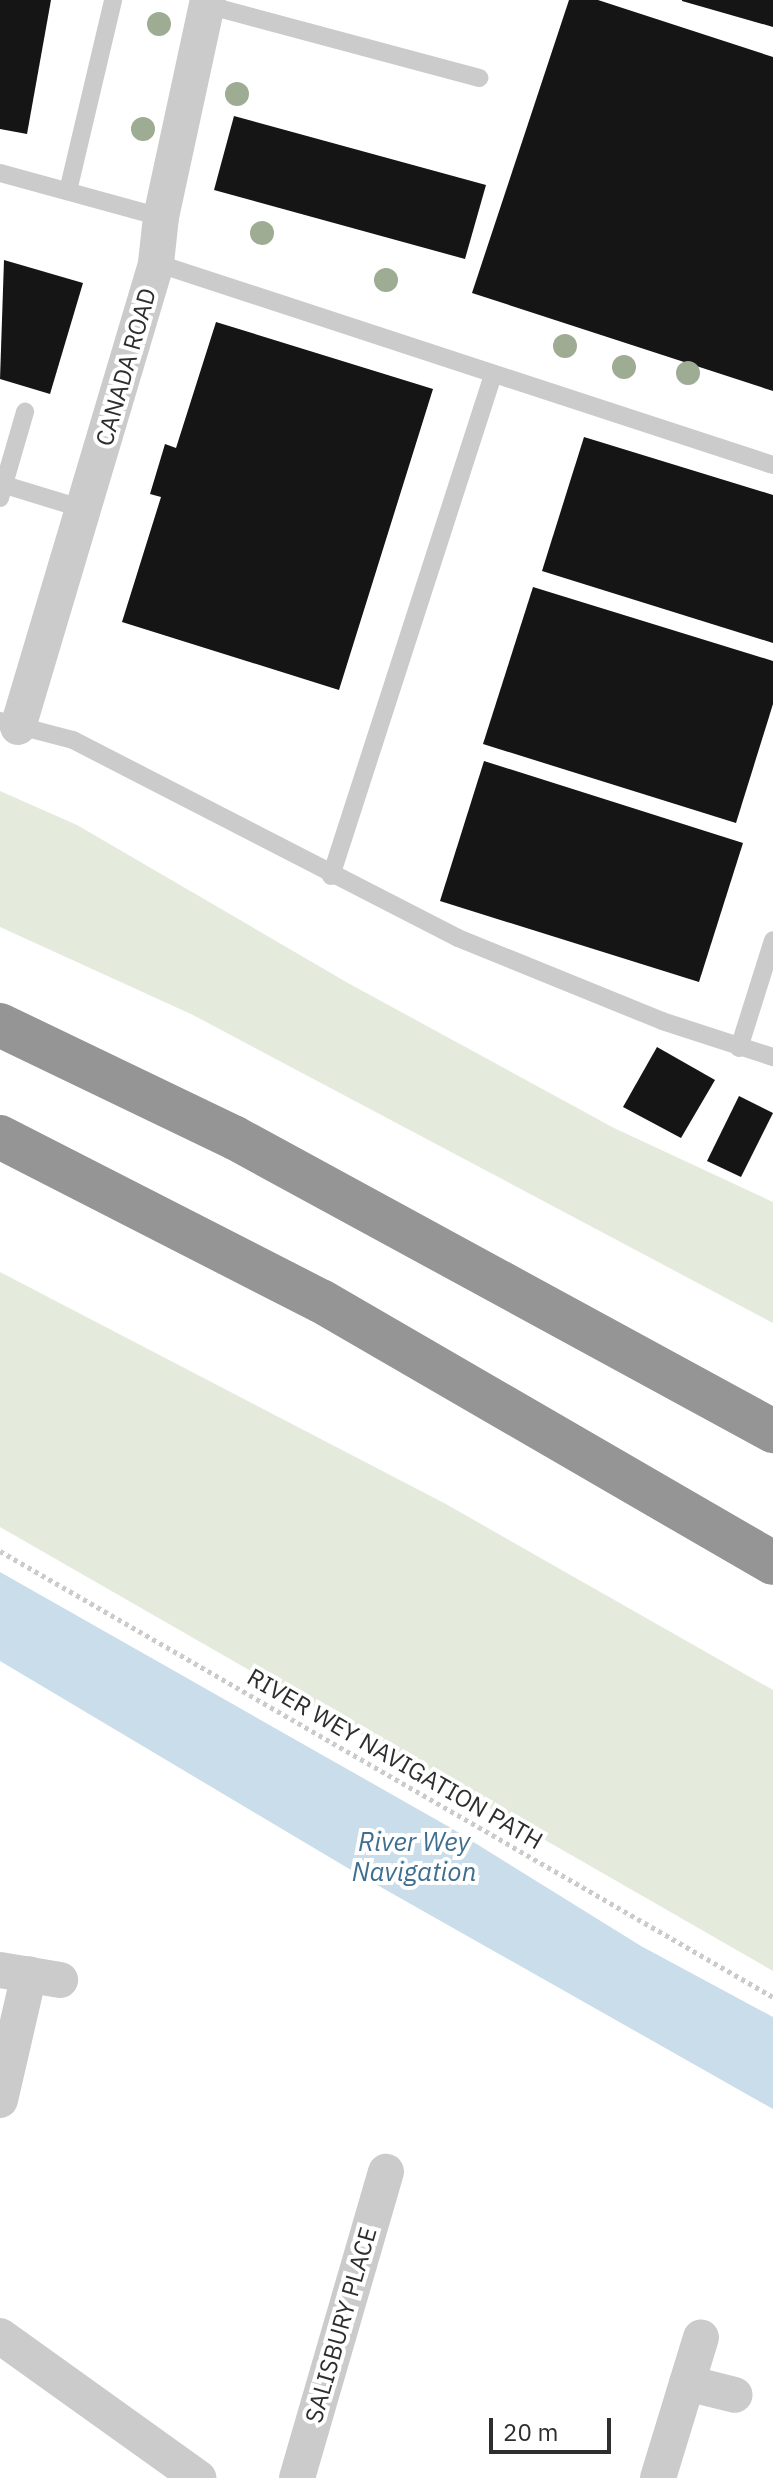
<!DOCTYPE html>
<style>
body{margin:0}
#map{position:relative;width:773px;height:2478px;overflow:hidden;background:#fff;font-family:"IBM Plex Sans",sans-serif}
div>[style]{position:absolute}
.green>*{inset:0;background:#e4ebdc}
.water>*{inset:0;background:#c9ddea}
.building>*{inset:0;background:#151515}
.path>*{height:5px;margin-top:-2.5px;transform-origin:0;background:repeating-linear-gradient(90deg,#cbcbcb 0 4px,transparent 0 8px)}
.service>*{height:18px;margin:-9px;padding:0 9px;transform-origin:9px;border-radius:9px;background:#cbcbcb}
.minor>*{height:36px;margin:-18px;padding:0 18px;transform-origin:18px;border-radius:18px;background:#cbcbcb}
.motorway>*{height:44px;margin:-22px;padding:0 22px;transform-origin:22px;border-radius:22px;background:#959595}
.trees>*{width:24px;height:24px;margin:-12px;border-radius:50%;background:#9fac94}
span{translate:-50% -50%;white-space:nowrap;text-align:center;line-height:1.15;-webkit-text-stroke:8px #fff;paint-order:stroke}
.street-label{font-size:24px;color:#2e2e2e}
.water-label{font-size:26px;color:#3f6e8e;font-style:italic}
.scale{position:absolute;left:489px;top:2418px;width:122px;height:36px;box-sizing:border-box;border:4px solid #2e2e2e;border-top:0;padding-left:10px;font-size:24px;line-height:28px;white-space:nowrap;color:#2e2e2e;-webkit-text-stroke:6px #fff;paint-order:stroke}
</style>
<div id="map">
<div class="green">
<i style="clip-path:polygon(0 791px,77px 825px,348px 983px,614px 1128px,773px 1202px,773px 1323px,193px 1015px,0 927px)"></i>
<i style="clip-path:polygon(0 1272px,444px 1503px,773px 1690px,773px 1971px,0 1527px)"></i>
</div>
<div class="water">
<i style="clip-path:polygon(0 1572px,451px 1828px,641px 1946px,773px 2017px,773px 2109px,356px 1873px,0 1661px)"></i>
</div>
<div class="building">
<i style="clip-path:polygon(0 0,51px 0,27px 134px,0 129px)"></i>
<i style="clip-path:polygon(569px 0,598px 0,773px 57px,773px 391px,472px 293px)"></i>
<i style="clip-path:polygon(773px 0,773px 27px,682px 1px,682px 0)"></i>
<i style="clip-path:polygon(234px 116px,486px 185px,465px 259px,214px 190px)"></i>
<i style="clip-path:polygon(4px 260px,83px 283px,50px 394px,0 379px)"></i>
<i style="clip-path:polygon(216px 322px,433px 389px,339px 690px,122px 622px,161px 497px,150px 494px,165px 444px,176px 448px)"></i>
<i style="clip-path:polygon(584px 437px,773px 495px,773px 643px,542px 571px)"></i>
<i style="clip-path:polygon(533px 587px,773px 661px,773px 704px,736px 823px,483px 744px)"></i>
<i style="clip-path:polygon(484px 761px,743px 843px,699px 982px,440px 901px)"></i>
<i style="clip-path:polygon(657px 1047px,715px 1080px,681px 1138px,623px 1107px)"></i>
<i style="clip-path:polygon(739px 1096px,773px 1113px,741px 1177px,707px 1161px)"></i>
</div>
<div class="path">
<i style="left:0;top:1551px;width:892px;rotate:29.98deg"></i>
</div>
<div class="service">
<i style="left:207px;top:5px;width:282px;rotate:15deg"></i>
<i style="left:0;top:173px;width:167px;rotate:15.3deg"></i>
<i style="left:68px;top:191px;width:196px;rotate:-76.7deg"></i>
<i style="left:156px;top:263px;width:649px;rotate:18.13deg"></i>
<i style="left:5px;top:485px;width:86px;rotate:17deg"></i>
<i style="left:0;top:498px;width:90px;rotate:-73.8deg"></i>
<i style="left:0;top:721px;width:75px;rotate:14.6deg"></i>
<i style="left:73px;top:740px;width:433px;rotate:27.2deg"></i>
<i style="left:458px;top:938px;width:220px;rotate:22.1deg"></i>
<i style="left:662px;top:1021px;width:117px;rotate:18deg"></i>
<i style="left:331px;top:876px;width:527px;rotate:-72.08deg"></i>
<i style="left:739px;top:1048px;width:113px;rotate:-72.5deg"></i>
</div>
<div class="minor">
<i style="left:18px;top:727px;width:484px;rotate:-73.4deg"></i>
<i style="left:156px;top:263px;width:46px;rotate:-83.8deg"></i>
<i style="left:161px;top:217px;width:222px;rotate:-77.8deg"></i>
<i style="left:0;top:1970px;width:61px;rotate:9.5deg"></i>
<i style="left:0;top:2100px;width:129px;rotate:-77deg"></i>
<i style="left:0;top:2336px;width:244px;rotate:35.6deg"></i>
<i style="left:687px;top:2383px;width:49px;rotate:14deg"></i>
<i style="left:297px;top:2478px;width:319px;rotate:-73.8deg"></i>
<i style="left:658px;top:2478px;width:147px;rotate:-73deg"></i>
</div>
<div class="motorway">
<i style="left:0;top:1025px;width:261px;rotate:25.7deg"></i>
<i style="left:235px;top:1138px;width:613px;rotate:28.57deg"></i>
<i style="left:0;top:1137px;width:360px;rotate:27.1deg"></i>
<i style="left:321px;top:1301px;width:522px;rotate:30.1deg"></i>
</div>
<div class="trees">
<i style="left:159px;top:24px"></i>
<i style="left:237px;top:94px"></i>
<i style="left:143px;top:129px"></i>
<i style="left:262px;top:233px"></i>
<i style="left:386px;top:280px"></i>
<i style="left:565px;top:346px"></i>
<i style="left:624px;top:367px"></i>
<i style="left:688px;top:373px"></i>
</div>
<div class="street-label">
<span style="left:126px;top:367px;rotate:-74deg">CANADA ROAD</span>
<span style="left:395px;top:1759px;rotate:30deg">RIVER WEY NAVIGATION PATH</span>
<span style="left:341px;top:2325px;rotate:-74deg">SALISBURY PLACE</span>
</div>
<div class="water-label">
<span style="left:414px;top:1857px">River Wey<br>Navigation</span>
</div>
<div class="scale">20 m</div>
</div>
